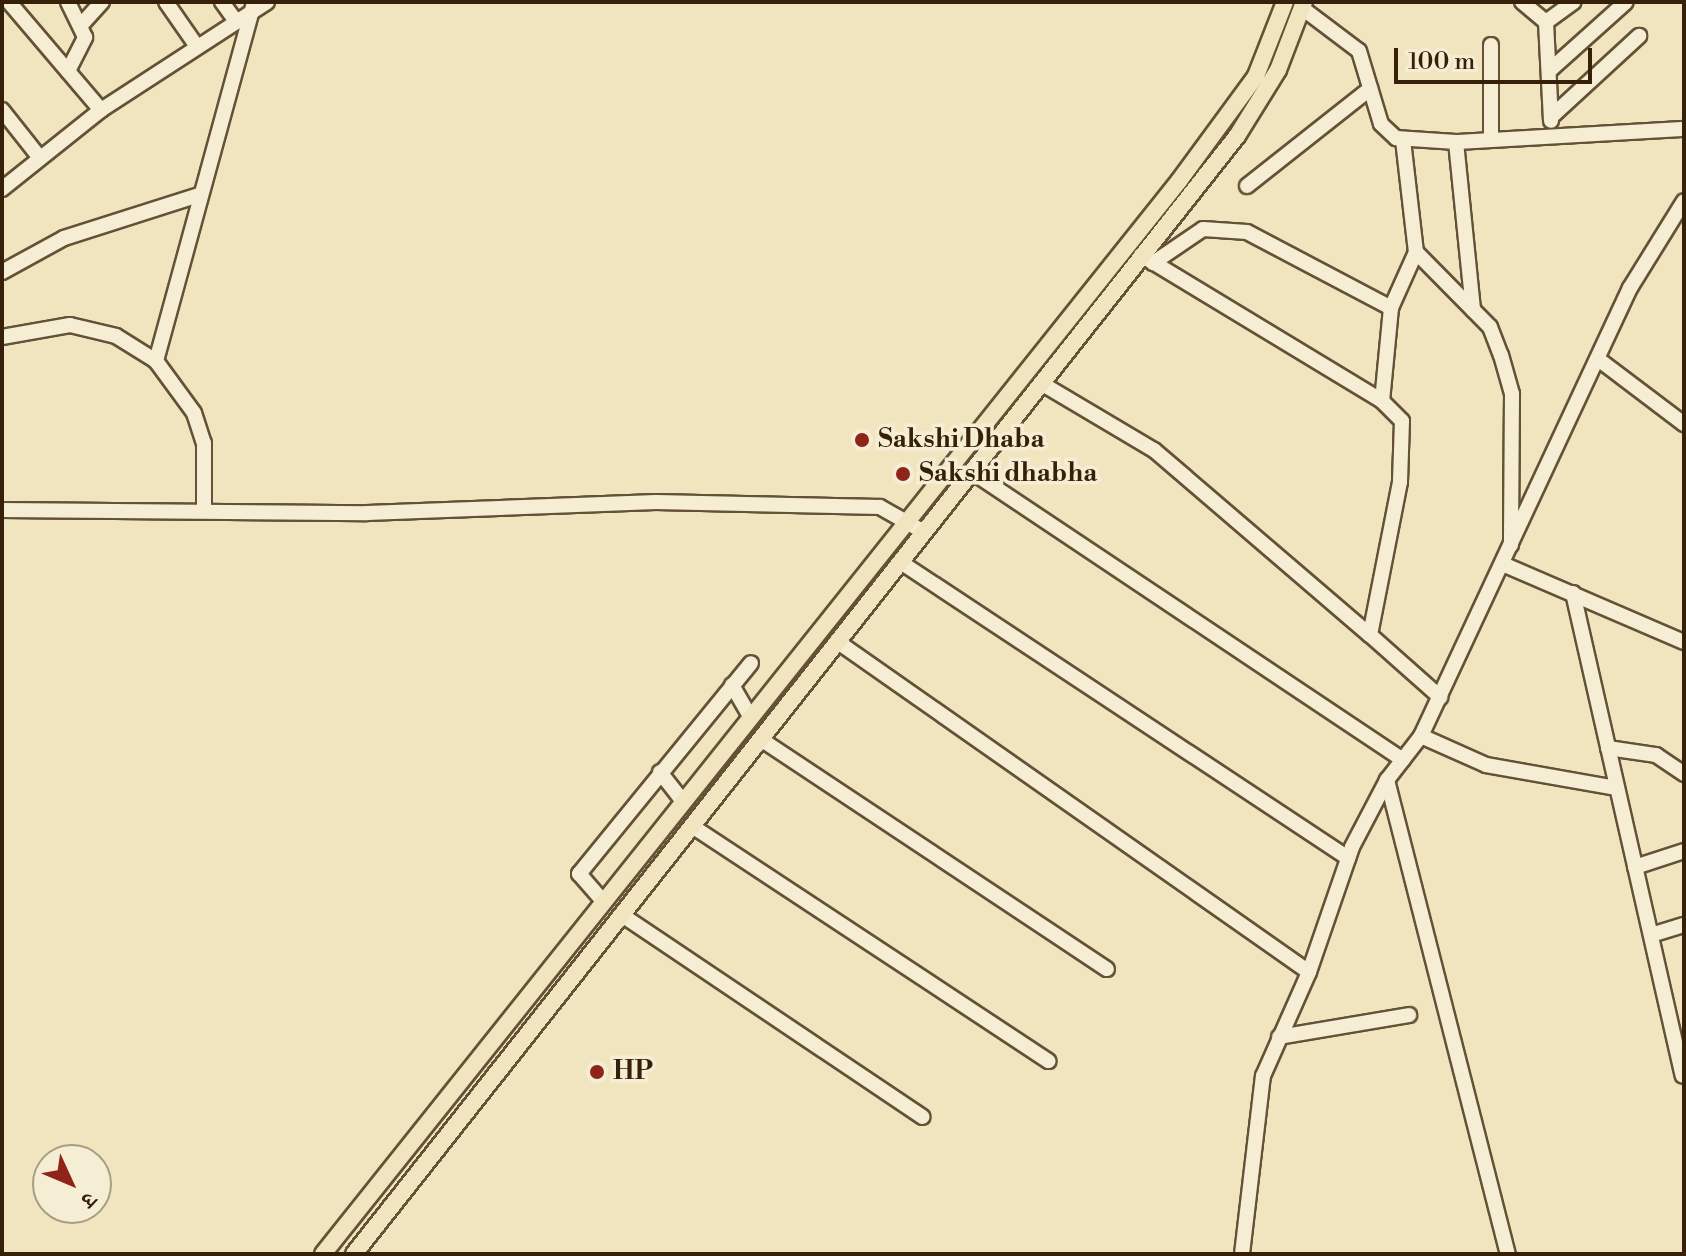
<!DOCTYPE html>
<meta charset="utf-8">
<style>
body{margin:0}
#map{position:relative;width:1686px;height:1256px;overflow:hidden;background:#f0e5bf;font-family:"Libre Bodoni","Noto Serif Devanagari",serif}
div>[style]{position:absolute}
.roads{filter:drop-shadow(2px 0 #645136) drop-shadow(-2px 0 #645136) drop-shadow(0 2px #645136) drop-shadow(0 -2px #645136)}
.minor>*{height:14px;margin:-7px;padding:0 7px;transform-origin:7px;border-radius:7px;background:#f5eed5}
.major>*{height:16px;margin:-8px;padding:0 8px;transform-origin:8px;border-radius:8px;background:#f0e5bf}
.dots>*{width:22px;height:22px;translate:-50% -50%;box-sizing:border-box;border:4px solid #f5eed5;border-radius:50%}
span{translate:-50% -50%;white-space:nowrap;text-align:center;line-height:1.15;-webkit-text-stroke:7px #f5eed5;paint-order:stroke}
.poi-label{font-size:26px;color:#362009;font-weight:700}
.left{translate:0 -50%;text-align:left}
.frame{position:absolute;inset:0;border:4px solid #362009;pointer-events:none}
.north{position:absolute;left:32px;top:1144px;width:80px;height:80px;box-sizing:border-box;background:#f5eed5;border:2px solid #a99c83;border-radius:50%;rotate:134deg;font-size:22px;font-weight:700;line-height:32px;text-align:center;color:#362009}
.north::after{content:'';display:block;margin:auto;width:28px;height:36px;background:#8f2418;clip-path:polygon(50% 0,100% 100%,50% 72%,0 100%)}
.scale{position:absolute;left:1394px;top:48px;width:198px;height:36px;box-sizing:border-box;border:4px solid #362009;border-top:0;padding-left:10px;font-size:24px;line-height:28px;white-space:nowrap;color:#362009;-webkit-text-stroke:6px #f5eed5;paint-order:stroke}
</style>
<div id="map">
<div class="roads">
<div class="minor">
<i style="left:9px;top:2px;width:142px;rotate:49.6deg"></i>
<i style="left:166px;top:2px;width:52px;rotate:55.1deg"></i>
<i style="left:222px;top:2px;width:22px;rotate:54deg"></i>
<i style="left:1522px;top:2px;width:31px;rotate:40deg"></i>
<i style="left:1546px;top:22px;width:34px;rotate:-36deg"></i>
<i style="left:1302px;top:8px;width:71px;rotate:37deg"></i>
<i style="left:1359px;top:51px;width:76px;rotate:73.2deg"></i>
<i style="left:1381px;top:124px;width:21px;rotate:43deg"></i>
<i style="left:1396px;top:138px;width:60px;rotate:3.8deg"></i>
<i style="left:1456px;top:142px;width:228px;rotate:-3.3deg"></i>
<i style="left:1546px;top:22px;width:99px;rotate:87.1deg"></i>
<i style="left:82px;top:24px;width:30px;rotate:-48deg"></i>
<i style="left:68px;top:71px;width:38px;rotate:-63deg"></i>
<i style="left:85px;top:37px;width:39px;rotate:-116deg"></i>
<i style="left:1549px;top:71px;width:103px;rotate:-41.9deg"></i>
<i style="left:2px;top:110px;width:61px;rotate:51.6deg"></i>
<i style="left:1551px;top:117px;width:120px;rotate:-42.6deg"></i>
<i style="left:1491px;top:138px;width:93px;rotate:-90deg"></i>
<i style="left:1403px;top:140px;width:113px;rotate:83.4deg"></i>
<i style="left:1416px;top:252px;width:61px;rotate:114.1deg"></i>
<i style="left:1391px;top:308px;width:93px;rotate:95.5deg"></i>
<i style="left:1382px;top:401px;width:28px;rotate:45deg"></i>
<i style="left:1402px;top:421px;width:61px;rotate:91.9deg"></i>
<i style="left:1400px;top:482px;width:156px;rotate:101.1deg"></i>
<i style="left:1370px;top:635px;width:94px;rotate:41.5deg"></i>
<i style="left:1456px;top:142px;width:169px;rotate:84.2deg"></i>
<i style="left:1247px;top:186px;width:157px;rotate:-38.3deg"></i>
<i style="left:2px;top:189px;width:127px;rotate:-38.6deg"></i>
<i style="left:101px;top:110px;width:198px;rotate:-33deg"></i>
<i style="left:1416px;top:252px;width:105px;rotate:45.4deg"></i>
<i style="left:1490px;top:327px;width:30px;rotate:69deg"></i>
<i style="left:1501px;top:355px;width:41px;rotate:74.2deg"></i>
<i style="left:1512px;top:394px;width:151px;rotate:90.4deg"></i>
<i style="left:1141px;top:255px;width:282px;rotate:31.2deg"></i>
<i style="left:1153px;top:263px;width:60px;rotate:-34.2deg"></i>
<i style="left:1203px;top:229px;width:44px;rotate:3.9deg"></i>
<i style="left:1247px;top:232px;width:163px;rotate:27.8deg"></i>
<i style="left:2px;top:272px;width:71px;rotate:-28.7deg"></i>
<i style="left:64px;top:238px;width:142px;rotate:-17.7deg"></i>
<i style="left:2px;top:337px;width:69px;rotate:-10deg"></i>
<i style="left:70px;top:325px;width:47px;rotate:13.4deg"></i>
<i style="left:116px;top:336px;width:47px;rotate:32deg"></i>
<i style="left:156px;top:361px;width:64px;rotate:53.8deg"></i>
<i style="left:194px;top:413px;width:32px;rotate:72deg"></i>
<i style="left:204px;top:443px;width:64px;rotate:90deg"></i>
<i style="left:1598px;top:359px;width:108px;rotate:37.1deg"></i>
<i style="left:156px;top:361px;width:372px;rotate:-74.7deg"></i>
<i style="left:1041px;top:383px;width:131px;rotate:30.7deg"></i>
<i style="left:1154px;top:450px;width:284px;rotate:40.6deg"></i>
<i style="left:972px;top:472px;width:518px;rotate:33.75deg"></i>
<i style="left:2px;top:510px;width:365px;rotate:0.5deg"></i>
<i style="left:367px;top:513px;width:289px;rotate:-2.2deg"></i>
<i style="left:656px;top:502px;width:224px;rotate:1.3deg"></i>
<i style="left:880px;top:507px;width:51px;rotate:29.6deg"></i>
<i style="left:902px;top:563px;width:535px;rotate:33.48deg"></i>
<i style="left:1505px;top:565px;width:195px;rotate:23.3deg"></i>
<i style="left:1573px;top:593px;width:495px;rotate:77.2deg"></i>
<i style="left:838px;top:642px;width:575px;rotate:35.02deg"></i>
<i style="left:732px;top:685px;width:34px;rotate:60deg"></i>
<i style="left:1421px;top:736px;width:71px;rotate:24deg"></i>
<i style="left:1486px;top:765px;width:133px;rotate:10deg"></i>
<i style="left:762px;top:740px;width:414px;rotate:33.6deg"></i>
<i style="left:1608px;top:748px;width:49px;rotate:8.3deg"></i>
<i style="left:1656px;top:755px;width:34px;rotate:34deg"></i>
<i style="left:660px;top:772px;width:36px;rotate:52deg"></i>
<i style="left:1387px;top:780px;width:489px;rotate:75.7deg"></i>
<i style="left:692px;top:826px;width:427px;rotate:33.4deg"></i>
<i style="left:1635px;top:867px;width:52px;rotate:-18.1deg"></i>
<i style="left:602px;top:900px;width:35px;rotate:-131deg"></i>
<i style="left:579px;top:874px;width:272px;rotate:-50.8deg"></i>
<i style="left:622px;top:915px;width:362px;rotate:33.9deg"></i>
<i style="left:1651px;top:935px;width:34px;rotate:-17deg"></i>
<i style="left:1279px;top:1037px;width:132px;rotate:-9.6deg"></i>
<i style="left:1242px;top:1254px;width:179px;rotate:-83.3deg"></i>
<i style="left:1263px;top:1076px;width:114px;rotate:-66.1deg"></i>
<i style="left:1309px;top:972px;width:132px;rotate:-71deg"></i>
<i style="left:1352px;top:847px;width:76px;rotate:-62.4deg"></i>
<i style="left:1387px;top:780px;width:56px;rotate:-52.3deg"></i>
<i style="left:1421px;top:736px;width:494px;rotate:-65deg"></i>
<i style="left:1630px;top:288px;width:102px;rotate:-58.2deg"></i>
</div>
<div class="major">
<i style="left:323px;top:1254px;width:1373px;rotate:-51.42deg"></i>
<i style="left:1179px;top:181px;width:130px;rotate:-53.7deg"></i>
<i style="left:1256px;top:76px;width:79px;rotate:-68.6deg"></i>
<i style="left:354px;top:1254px;width:1425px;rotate:-51.7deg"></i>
<i style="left:1237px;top:136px;width:78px;rotate:-58.2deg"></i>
<i style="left:1278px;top:70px;width:73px;rotate:-69.1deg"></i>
</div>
</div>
<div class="dots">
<i style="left:862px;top:440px;background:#8f2418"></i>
<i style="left:903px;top:474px;background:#8f2418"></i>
<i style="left:597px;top:1072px;background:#8f2418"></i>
</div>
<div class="poi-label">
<span class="left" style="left:878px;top:440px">Sakshi Dhaba</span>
<span class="left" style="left:919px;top:474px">Sakshi dhabha</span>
<span class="left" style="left:613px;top:1072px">HP</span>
</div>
<div class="frame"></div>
<div class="north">उ</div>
<div class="scale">100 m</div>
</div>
